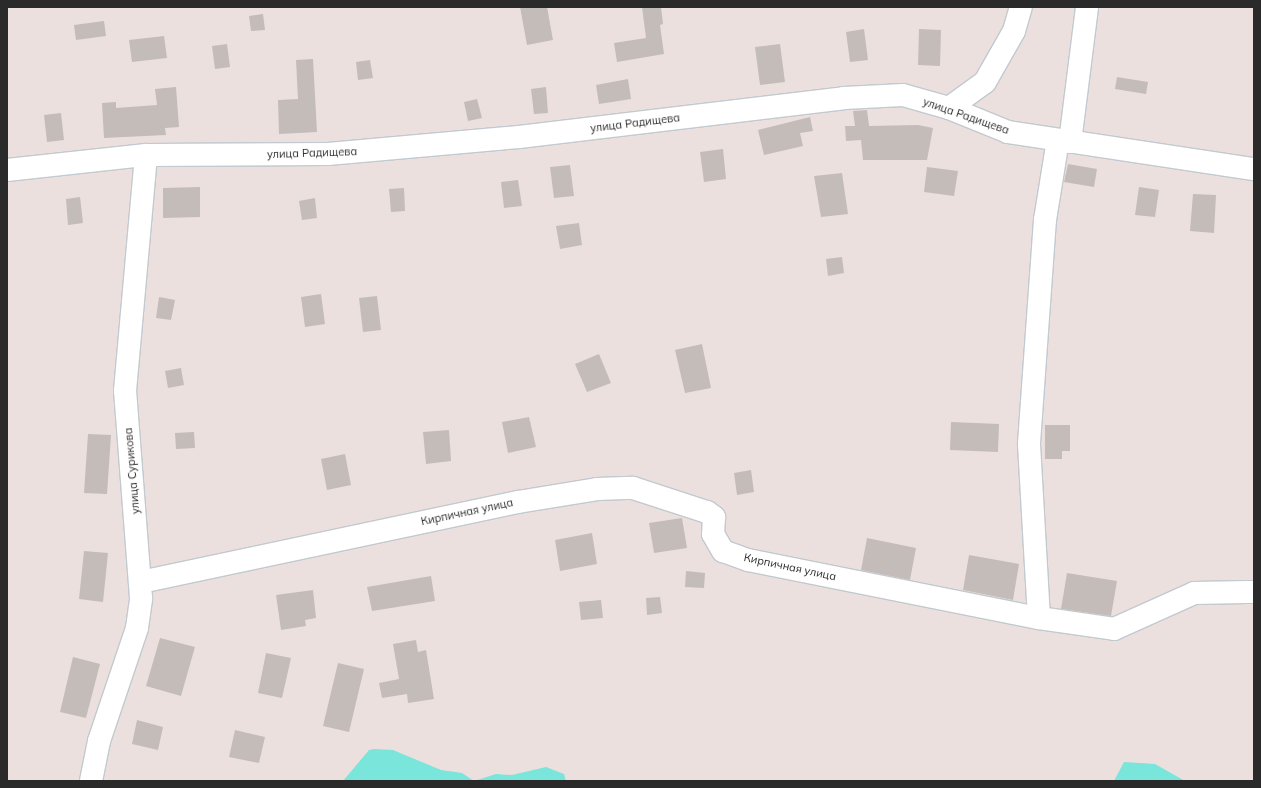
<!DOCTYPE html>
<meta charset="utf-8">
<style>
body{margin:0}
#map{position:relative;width:1261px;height:788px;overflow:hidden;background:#ebe0dd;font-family:Mulish,sans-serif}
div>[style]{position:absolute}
.water>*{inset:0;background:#79e5db}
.building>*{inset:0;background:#c4bcb9}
.roads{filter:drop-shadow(1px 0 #c2c9d0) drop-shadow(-1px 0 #c2c9d0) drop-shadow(0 1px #c2c9d0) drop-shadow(0 -1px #c2c9d0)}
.minor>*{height:22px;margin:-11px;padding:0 11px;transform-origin:11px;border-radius:11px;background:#fff}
span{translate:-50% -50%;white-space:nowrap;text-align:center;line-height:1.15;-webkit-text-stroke:3.5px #fff;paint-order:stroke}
.street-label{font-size:11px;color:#2a2a2a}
.frame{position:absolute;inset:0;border:8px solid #2a2a2a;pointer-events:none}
</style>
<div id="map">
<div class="water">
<i style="clip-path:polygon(374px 749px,393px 750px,441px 770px,462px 773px,474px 781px,496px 774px,512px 775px,546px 767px,564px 774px,566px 781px,343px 781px,369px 750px)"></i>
<i style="clip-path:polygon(1124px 762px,1155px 764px,1185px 781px,1114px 781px)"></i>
</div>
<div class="building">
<i style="clip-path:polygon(520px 7px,547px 7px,553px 40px,527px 45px)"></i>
<i style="clip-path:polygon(642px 7px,661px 7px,663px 24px,660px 25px,664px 54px,617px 62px,614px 43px,646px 38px)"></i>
<i style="clip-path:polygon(263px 14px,265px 30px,251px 31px,249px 16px)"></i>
<i style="clip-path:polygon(104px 21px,106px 36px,76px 40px,74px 25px)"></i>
<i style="clip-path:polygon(864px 29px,868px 60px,850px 62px,846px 32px)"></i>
<i style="clip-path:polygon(919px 29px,941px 30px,940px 66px,918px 65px)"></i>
<i style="clip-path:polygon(164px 36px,167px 58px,132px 62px,129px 40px)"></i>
<i style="clip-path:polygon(227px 44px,230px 67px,215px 69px,212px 46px)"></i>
<i style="clip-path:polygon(780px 44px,785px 82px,760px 85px,755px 47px)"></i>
<i style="clip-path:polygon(313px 59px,317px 132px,279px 134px,278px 100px,298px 99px,296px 60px)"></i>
<i style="clip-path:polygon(370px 60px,373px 78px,358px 80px,356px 62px)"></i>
<i style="clip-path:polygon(1117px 77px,1148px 82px,1146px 94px,1115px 89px)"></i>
<i style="clip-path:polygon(628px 79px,631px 99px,599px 104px,596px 85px)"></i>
<i style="clip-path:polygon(176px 87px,179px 127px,165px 128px,166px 135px,104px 138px,102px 103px,116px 102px,116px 108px,157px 105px,155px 89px)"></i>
<i style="clip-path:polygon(546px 87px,548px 113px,534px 114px,531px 89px)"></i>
<i style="clip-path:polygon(477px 99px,482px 118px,468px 121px,464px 102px)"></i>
<i style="clip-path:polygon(867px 110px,869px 126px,918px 125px,933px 128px,927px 160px,863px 160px,861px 140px,846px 141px,845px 126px,855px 126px,853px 111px)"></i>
<i style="clip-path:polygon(61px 113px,64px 140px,47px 142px,44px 115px)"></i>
<i style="clip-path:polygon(810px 117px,813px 131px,800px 133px,803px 146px,764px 155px,758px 130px)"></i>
<i style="clip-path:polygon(723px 149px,726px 179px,704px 182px,700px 152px)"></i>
<i style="clip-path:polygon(1068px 164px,1097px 169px,1094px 187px,1064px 182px)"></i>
<i style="clip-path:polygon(570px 165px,574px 196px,554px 198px,550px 167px)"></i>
<i style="clip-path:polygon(927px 167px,958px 171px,954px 196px,924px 192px)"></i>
<i style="clip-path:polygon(842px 173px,848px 214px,821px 217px,814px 176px)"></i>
<i style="clip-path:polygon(518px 180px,522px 206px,504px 208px,501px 182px)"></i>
<i style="clip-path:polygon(200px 187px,200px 217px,163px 218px,163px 188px)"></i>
<i style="clip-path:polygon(1139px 187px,1159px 190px,1155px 217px,1135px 215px)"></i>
<i style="clip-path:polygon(404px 188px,405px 211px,391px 212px,389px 189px)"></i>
<i style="clip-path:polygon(1193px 194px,1216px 195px,1214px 233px,1190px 231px)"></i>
<i style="clip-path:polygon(80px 197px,83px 223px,68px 225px,66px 199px)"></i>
<i style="clip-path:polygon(315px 198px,317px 218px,302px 220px,299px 201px)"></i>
<i style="clip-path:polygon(579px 223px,582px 245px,560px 249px,556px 226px)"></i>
<i style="clip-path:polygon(842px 257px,844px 273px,828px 276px,826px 259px)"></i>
<i style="clip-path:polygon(321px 294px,325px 324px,305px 327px,301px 297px)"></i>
<i style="clip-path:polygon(377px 296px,381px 330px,363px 332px,359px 298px)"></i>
<i style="clip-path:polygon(159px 297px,175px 300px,171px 320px,156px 318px)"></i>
<i style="clip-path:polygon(702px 344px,711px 388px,685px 393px,675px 350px)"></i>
<i style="clip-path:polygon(599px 354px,611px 383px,587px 392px,575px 364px)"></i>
<i style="clip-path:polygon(181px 368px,184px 385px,168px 388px,165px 371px)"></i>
<i style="clip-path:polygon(529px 417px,536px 447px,508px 453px,502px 422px)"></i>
<i style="clip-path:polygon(951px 422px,999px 424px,998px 452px,950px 450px)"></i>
<i style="clip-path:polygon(1045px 425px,1070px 425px,1070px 451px,1062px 451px,1062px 459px,1045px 459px)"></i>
<i style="clip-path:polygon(449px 430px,451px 461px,426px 464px,423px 432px)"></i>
<i style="clip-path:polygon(194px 432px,195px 448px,176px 449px,175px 433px)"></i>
<i style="clip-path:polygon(88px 434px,111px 435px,107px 494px,84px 493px)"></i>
<i style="clip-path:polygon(345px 454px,351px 485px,327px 490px,321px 459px)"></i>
<i style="clip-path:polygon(751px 470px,754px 492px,737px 495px,734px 473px)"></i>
<i style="clip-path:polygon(682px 518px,687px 548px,654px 553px,649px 523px)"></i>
<i style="clip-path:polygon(592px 533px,597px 564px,560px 571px,555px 540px)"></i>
<i style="clip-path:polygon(867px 538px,916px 548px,910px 580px,861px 570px)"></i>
<i style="clip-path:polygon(84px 551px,108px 553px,103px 602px,79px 599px)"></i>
<i style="clip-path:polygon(969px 555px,1019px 564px,1013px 600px,963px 590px)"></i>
<i style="clip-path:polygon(686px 571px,705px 573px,704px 588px,685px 587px)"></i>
<i style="clip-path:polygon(1067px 573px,1117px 581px,1111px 616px,1061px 609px)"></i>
<i style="clip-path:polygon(431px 576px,435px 601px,372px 611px,367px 587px)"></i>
<i style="clip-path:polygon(313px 590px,316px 618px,305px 620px,306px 626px,281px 630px,276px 595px)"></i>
<i style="clip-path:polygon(660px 597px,662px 613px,647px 615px,646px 598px)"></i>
<i style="clip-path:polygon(601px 600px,603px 618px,581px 620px,579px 602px)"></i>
<i style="clip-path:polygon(160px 638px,195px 647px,181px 696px,146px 686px)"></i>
<i style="clip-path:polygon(416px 640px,418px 652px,426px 650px,434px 699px,408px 703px,407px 694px,382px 698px,379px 683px,399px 679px,393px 644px)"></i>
<i style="clip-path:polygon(266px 653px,291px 658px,282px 698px,258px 693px)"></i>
<i style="clip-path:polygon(73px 657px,100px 664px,86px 718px,60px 712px)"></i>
<i style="clip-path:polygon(338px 663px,364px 669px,349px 732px,323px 726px)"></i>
<i style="clip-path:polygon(137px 720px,163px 727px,158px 750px,132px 744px)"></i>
<i style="clip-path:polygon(235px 730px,265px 737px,259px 763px,229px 757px)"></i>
</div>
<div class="roads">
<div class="minor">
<i style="left:949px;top:108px;width:44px;rotate:-35.8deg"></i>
<i style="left:985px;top:82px;width:59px;rotate:-60.4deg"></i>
<i style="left:1014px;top:31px;width:25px;rotate:-74deg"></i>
<i style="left:1070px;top:142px;width:136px;rotate:-82.8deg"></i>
<i style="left:7px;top:170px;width:140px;rotate:-6.2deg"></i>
<i style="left:146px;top:155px;width:182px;rotate:-0.3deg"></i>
<i style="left:328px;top:154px;width:192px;rotate:-5.1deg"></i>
<i style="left:519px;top:137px;width:327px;rotate:-6.8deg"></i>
<i style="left:844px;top:98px;width:59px;rotate:-2.9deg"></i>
<i style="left:903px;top:95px;width:48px;rotate:15.8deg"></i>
<i style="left:949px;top:108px;width:64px;rotate:22.1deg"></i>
<i style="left:1008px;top:132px;width:249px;rotate:8.6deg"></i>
<i style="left:141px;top:582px;width:385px;rotate:-12deg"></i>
<i style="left:518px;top:502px;width:80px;rotate:-9.3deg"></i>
<i style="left:597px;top:489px;width:36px;rotate:-2deg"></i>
<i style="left:633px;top:488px;width:78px;rotate:18deg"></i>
<i style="left:707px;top:512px;width:9px;rotate:36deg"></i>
<i style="left:714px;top:517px;width:17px;rotate:93deg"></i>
<i style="left:713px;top:534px;width:20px;rotate:60deg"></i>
<i style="left:723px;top:551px;width:27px;rotate:20deg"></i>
<i style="left:748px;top:560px;width:297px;rotate:11.3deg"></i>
<i style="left:1039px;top:618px;width:76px;rotate:8.3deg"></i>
<i style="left:1114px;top:629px;width:88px;rotate:-24.2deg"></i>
<i style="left:1194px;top:593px;width:60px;rotate:-1deg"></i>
<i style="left:1039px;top:618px;width:175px;rotate:-93.3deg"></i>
<i style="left:1029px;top:443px;width:224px;rotate:-85.9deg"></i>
<i style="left:1045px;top:220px;width:81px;rotate:-80.8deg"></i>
<i style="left:91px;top:781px;width:41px;rotate:-78.7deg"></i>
<i style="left:99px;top:741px;width:119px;rotate:-71.4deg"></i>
<i style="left:137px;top:628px;width:30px;rotate:-82deg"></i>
<i style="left:141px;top:598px;width:208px;rotate:-94.4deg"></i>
<i style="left:125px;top:391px;width:237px;rotate:-84.9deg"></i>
</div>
</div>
<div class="street-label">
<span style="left:966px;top:116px;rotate:19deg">улица Радищева</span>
<span style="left:635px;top:123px;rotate:-7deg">улица Радищева</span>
<span style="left:312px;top:153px;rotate:-2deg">улица Радищева</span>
<span style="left:132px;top:471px;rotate:-95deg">улица Сурикова</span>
<span style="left:467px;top:512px;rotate:-12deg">Кирпичная улица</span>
<span style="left:790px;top:567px;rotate:12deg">Кирпичная улица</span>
</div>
<div class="frame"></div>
</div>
